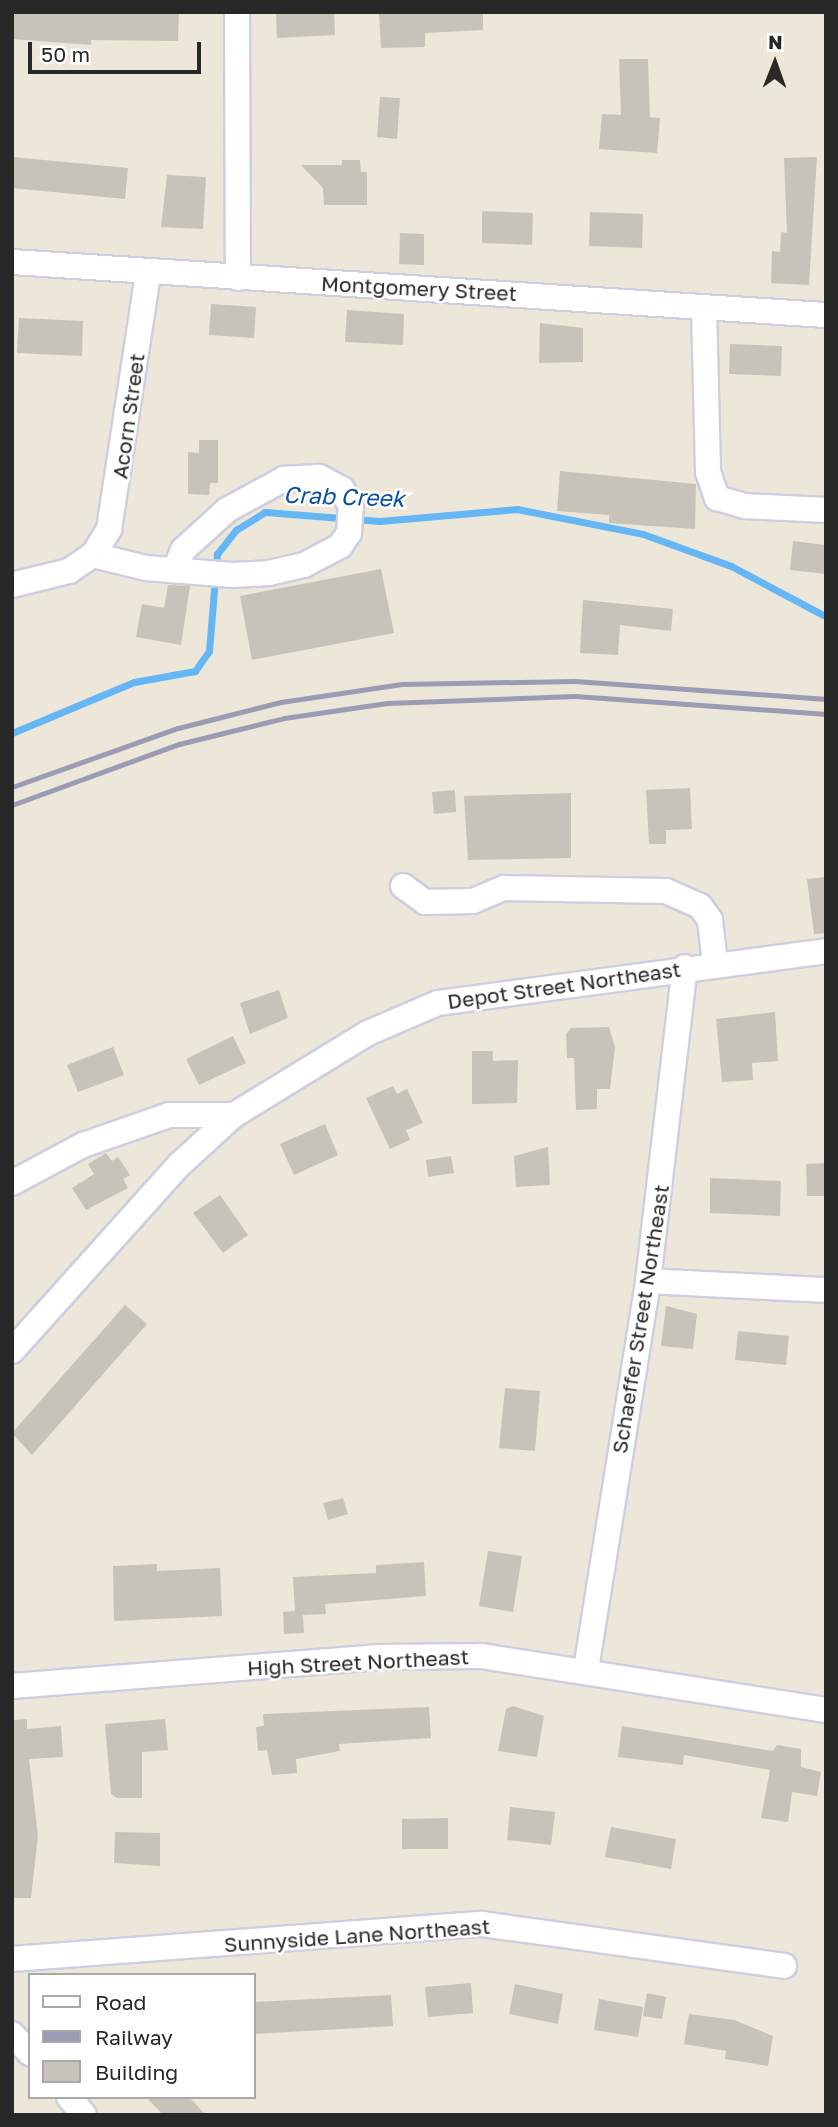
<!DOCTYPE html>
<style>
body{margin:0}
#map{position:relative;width:838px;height:2127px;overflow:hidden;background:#ece7d8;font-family:"Golos Text",sans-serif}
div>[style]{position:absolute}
.stream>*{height:7px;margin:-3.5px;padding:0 3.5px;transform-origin:3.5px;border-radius:3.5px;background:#65b6f4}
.building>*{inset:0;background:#c7c3b8}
.roads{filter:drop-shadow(2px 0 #cecee2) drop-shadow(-2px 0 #cecee2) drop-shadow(0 2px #cecee2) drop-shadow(0 -2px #cecee2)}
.minor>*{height:24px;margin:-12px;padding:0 12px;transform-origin:12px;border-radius:12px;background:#fff}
.rail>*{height:5px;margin:-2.5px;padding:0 2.5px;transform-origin:2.5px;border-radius:2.5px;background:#9c9bb4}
span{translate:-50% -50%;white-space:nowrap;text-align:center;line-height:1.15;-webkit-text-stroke:5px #fff;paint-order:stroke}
.street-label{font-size:21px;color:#282828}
.water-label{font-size:23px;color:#06509e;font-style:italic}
.frame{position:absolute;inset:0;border:14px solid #282828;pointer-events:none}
.legend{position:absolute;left:28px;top:1973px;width:228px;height:126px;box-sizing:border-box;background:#fff;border:2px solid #a9a9a9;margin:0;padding:9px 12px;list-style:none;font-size:21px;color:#282828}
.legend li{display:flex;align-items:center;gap:14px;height:35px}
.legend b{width:35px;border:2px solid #a9a9a9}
.north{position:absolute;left:740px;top:28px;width:70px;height:70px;-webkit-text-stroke:5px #fff;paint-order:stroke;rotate:1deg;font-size:19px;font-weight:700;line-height:28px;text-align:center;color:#282828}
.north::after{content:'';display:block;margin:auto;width:24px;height:32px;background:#282828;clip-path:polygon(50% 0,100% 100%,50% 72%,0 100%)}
.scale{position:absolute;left:28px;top:42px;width:173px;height:32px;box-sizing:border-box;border:4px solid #282828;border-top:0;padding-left:9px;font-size:21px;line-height:24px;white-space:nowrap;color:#282828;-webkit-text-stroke:5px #fff;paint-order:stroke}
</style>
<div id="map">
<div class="stream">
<i style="left:12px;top:733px;width:132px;rotate:-22.7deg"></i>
<i style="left:134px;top:682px;width:62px;rotate:-10.2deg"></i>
<i style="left:195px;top:671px;width:24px;rotate:-55deg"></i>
<i style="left:209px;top:651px;width:97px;rotate:-85.3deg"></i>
<i style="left:217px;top:554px;width:31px;rotate:-52deg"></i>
<i style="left:236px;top:530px;width:34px;rotate:-32deg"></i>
<i style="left:265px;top:512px;width:115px;rotate:4.5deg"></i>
<i style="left:380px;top:521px;width:138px;rotate:-5deg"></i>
<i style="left:517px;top:509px;width:128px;rotate:11.2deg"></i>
<i style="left:643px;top:534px;width:94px;rotate:20deg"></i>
<i style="left:731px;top:566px;width:104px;rotate:28deg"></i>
</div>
<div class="building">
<i style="clip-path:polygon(12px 12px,179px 12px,178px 41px,91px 40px,91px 45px,12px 39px)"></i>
<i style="clip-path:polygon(276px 12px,334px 12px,335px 35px,277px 38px)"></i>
<i style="clip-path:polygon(483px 12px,483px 30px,425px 33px,425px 47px,381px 48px,379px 14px)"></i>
<i style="clip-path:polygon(619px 59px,648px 59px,650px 117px,660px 118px,657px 153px,599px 149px,602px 114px,621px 115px)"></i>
<i style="clip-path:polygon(380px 97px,400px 98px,397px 139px,377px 137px)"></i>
<i style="clip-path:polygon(12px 157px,128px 168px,125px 199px,12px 188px)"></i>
<i style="clip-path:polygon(817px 157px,809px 285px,771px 283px,772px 251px,780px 252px,781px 232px,787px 233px,784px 158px)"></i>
<i style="clip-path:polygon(342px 160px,360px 160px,361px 172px,367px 172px,367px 205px,324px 205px,323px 188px,301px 165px,342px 165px)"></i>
<i style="clip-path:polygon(167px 175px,206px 177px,203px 229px,161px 227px)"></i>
<i style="clip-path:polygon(482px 211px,533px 213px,532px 245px,482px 243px)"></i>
<i style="clip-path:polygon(590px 212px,643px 214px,642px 248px,589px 246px)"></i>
<i style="clip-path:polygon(400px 233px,424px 234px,424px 265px,399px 264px)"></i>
<i style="clip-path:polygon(211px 304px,256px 307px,254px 338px,209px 335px)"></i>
<i style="clip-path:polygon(347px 310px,404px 314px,403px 345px,345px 342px)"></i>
<i style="clip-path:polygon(19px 318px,83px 321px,82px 356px,17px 353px)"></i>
<i style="clip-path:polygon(540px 323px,583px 328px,583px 362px,539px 363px)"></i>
<i style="clip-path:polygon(730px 344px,782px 346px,781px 376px,729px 374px)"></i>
<i style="clip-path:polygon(199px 440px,218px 440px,218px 483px,210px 483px,209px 495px,188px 494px,188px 452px,199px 453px)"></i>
<i style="clip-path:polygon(560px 471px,696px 484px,695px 529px,609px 523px,609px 515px,557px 511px)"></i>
<i style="clip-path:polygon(793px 541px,826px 545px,826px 574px,790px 570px)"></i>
<i style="clip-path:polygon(381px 569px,394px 633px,252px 660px,240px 596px)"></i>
<i style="clip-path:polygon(168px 585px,190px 586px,181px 645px,136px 637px,142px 604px,164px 608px)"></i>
<i style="clip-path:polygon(583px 600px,673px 609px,671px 631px,620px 625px,618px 655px,580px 653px)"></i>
<i style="clip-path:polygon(690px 788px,692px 829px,666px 830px,666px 844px,649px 844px,646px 790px)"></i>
<i style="clip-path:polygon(455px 790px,456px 812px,434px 814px,432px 792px)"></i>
<i style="clip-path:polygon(571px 793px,571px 858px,468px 860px,464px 796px)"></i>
<i style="clip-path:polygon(826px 877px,826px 933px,814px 934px,807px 879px)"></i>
<i style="clip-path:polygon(279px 990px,288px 1018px,250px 1034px,240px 1003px)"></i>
<i style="clip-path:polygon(775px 1012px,778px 1061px,752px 1063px,753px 1080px,722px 1082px,716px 1019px)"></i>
<i style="clip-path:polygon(609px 1027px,615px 1047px,610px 1089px,597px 1089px,597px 1109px,576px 1110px,574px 1058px,567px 1058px,566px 1034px,571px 1028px)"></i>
<i style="clip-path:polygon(233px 1036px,246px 1063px,199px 1085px,186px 1059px)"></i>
<i style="clip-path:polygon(113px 1047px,124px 1075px,78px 1092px,67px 1065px)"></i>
<i style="clip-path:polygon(472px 1051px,493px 1051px,493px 1061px,518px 1060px,517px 1103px,472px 1104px)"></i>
<i style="clip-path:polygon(393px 1086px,397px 1094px,407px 1089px,423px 1123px,406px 1130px,410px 1140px,390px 1149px,366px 1098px)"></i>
<i style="clip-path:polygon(325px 1124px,338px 1155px,294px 1175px,280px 1144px)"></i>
<i style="clip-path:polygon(548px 1147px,550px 1185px,516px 1187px,514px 1156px)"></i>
<i style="clip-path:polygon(106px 1153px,112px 1161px,118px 1157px,130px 1175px,123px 1179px,128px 1188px,86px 1210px,72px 1188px,94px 1174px,88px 1164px)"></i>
<i style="clip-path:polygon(451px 1156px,454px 1173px,428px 1177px,426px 1160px)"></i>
<i style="clip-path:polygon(826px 1163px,826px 1196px,807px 1196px,806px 1164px)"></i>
<i style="clip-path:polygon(710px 1178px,781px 1181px,780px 1216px,710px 1213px)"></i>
<i style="clip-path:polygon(220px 1195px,248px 1235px,223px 1253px,193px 1213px)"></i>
<i style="clip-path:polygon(125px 1305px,147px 1324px,32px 1455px,12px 1433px)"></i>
<i style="clip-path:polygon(666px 1306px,697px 1314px,693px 1349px,661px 1346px)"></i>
<i style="clip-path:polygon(738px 1331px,789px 1336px,786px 1365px,735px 1360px)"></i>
<i style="clip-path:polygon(505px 1388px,540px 1391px,535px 1451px,499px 1448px)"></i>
<i style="clip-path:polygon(343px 1498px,348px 1514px,328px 1520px,323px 1503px)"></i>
<i style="clip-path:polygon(488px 1551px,522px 1556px,513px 1612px,479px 1606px)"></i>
<i style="clip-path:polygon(424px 1562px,426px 1596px,325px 1604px,326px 1614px,303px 1615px,304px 1633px,284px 1634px,283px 1612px,295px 1611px,293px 1577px,376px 1573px,376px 1565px)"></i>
<i style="clip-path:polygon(157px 1564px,157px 1571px,220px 1568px,222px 1616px,114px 1621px,113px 1566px)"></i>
<i style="clip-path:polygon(513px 1706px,544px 1716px,537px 1757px,498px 1751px,506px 1709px)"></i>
<i style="clip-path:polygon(429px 1707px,431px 1738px,339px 1744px,340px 1751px,296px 1759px,297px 1773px,272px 1775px,267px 1750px,258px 1751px,256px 1727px,264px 1726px,263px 1714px)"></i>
<i style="clip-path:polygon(27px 1719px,27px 1729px,61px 1726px,63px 1757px,29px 1759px,38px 1836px,31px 1898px,12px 1898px,12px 1720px)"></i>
<i style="clip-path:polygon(165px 1719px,168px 1750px,142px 1752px,142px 1798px,117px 1798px,111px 1794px,105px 1724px)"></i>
<i style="clip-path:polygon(622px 1726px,773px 1751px,777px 1745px,801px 1749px,801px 1767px,821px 1772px,817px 1796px,792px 1792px,788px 1822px,761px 1818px,770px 1770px,684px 1755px,683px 1765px,618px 1757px)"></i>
<i style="clip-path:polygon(510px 1807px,555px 1812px,551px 1845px,507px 1840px)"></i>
<i style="clip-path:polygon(448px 1818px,448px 1849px,402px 1849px,402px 1819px)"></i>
<i style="clip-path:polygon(611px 1827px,676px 1839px,671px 1869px,605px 1857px)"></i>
<i style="clip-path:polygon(115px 1832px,160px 1833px,160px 1866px,114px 1863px)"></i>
<i style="clip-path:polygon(471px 1983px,473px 2013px,428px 2017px,425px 1987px)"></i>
<i style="clip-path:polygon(515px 1984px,563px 1994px,558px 2024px,509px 2014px)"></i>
<i style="clip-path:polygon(647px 1993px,666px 1997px,662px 2019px,643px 2016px)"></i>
<i style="clip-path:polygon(391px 1995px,393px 2026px,254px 2034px,254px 2002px)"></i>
<i style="clip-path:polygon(599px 1999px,643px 2007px,638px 2037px,594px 2030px)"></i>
<i style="clip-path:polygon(689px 2014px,734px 2020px,773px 2036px,768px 2066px,725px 2059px,726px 2051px,684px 2044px)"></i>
<i style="clip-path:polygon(146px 2097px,189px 2097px,206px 2115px,163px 2115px)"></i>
</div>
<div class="roads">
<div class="minor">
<i style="left:237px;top:12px;width:266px;rotate:89.8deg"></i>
<i style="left:12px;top:262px;width:816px;rotate:3.73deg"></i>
<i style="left:704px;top:307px;width:165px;rotate:88.6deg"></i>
<i style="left:708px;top:472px;width:28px;rotate:71deg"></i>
<i style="left:717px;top:498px;width:29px;rotate:16deg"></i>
<i style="left:745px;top:506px;width:81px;rotate:2.8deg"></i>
<i style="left:93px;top:555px;width:55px;rotate:13.8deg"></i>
<i style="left:146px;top:568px;width:87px;rotate:4.6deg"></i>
<i style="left:233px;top:575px;width:36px;rotate:-3deg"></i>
<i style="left:269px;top:573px;width:36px;rotate:-13deg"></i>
<i style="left:304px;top:565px;width:41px;rotate:-27.8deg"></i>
<i style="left:340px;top:546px;width:16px;rotate:-55deg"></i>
<i style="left:349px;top:533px;width:26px;rotate:-86deg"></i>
<i style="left:351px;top:507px;width:20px;rotate:-117deg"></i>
<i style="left:342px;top:489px;width:26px;rotate:-152deg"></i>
<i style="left:319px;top:477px;width:35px;rotate:177deg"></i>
<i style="left:284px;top:479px;width:65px;rotate:151.5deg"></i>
<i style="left:227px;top:510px;width:59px;rotate:137.7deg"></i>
<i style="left:183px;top:550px;width:22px;rotate:112deg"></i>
<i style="left:12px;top:585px;width:59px;rotate:-13.8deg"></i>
<i style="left:69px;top:571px;width:29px;rotate:-34deg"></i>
<i style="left:93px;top:555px;width:31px;rotate:-58deg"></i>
<i style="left:109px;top:529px;width:259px;rotate:-81.3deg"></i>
<i style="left:403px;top:886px;width:27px;rotate:36deg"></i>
<i style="left:425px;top:902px;width:48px;rotate:-1.2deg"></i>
<i style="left:473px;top:901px;width:34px;rotate:-23deg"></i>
<i style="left:504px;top:888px;width:162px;rotate:1.1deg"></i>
<i style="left:666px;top:891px;width:37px;rotate:24deg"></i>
<i style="left:700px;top:906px;width:17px;rotate:54deg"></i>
<i style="left:710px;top:920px;width:44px;rotate:83.5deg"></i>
<i style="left:12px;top:1183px;width:81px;rotate:-28.2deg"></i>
<i style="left:83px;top:1145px;width:91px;rotate:-19.2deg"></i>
<i style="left:169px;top:1115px;width:65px"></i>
<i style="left:648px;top:1281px;width:178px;rotate:2.9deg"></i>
<i style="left:12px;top:1351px;width:250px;rotate:-48.1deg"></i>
<i style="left:179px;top:1165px;width:74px;rotate:-42.3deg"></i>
<i style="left:234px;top:1115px;width:157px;rotate:-31.5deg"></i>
<i style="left:368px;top:1033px;width:76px;rotate:-23.2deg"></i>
<i style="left:438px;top:1003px;width:391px;rotate:-7.6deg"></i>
<i style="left:586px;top:1669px;width:393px;rotate:-80.9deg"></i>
<i style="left:648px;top:1281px;width:316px;rotate:-83.3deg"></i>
<i style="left:12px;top:1686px;width:366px;rotate:-4.5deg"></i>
<i style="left:377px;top:1657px;width:104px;rotate:-0.6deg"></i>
<i style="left:481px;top:1656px;width:349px;rotate:8.9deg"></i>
<i style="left:12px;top:1959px;width:471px;rotate:-4.3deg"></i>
<i style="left:482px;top:1924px;width:305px;rotate:7.9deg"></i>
<i style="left:12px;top:2034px;width:26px;rotate:47deg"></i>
<i style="left:69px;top:2097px;width:23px;rotate:50deg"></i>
</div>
</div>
<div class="rail">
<i style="left:12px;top:787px;width:176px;rotate:-19.6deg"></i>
<i style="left:178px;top:728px;width:106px;rotate:-14.2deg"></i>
<i style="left:281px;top:702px;width:122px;rotate:-8.5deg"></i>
<i style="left:402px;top:684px;width:173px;rotate:-1deg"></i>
<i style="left:575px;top:681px;width:252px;rotate:4.1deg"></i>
<i style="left:12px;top:805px;width:178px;rotate:-20.1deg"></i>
<i style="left:179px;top:744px;width:108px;rotate:-13.9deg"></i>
<i style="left:284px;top:718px;width:104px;rotate:-8.3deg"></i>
<i style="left:387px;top:703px;width:188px;rotate:-2.1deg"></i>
<i style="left:575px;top:696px;width:252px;rotate:4.1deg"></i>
</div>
<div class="street-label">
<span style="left:419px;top:288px;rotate:3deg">Montgomery Street</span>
<span style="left:128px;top:416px;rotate:-82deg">Acorn Street</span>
<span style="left:564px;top:985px;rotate:-8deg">Depot Street Northeast</span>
<span style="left:640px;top:1319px;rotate:-81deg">Schaeffer Street Northeast</span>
<span style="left:358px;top:1662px;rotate:-3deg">High Street Northeast</span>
<span style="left:357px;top:1935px;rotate:-4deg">Sunnyside Lane Northeast</span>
</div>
<div class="water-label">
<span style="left:344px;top:496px;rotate:2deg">Crab Creek</span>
</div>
<div class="frame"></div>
<ul class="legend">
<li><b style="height:9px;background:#fff"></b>Road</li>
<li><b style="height:9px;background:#9c9bb4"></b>Railway</li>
<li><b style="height:19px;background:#c7c3b8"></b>Building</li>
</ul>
<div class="north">N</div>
<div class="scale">50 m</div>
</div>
